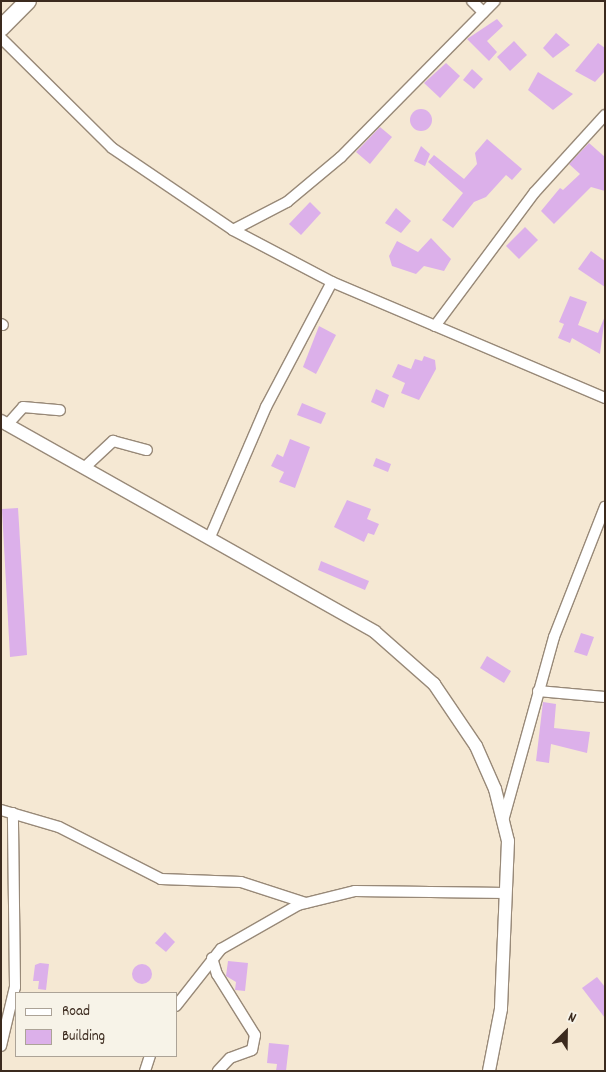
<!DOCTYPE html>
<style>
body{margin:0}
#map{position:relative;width:606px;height:1072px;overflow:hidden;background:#f5e8d3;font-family:Dekko,sans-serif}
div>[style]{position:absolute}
.building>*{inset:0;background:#dcb0ea}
.round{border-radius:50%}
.roads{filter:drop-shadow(1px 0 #988978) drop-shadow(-1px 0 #988978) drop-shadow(0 1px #988978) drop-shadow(0 -1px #988978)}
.minor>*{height:10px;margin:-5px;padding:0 5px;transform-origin:5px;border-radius:5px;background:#fff}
.tertiary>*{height:12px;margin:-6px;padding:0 6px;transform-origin:6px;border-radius:6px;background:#fff}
.trunk>*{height:16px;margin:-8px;padding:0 8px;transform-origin:8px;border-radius:8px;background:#fff}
span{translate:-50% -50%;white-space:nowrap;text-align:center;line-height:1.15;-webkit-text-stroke:4px #f7f3e8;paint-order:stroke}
.frame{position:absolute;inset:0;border:2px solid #3b2a1e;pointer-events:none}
.legend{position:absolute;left:15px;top:992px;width:162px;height:65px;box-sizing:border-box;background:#f7f3e8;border:1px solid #aca397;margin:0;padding:6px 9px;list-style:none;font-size:15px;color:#3b2a1e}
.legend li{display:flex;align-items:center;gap:10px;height:25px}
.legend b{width:25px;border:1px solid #aca397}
.north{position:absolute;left:541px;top:1007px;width:50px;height:50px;-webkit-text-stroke:4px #f7f3e8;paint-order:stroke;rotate:23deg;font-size:14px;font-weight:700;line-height:20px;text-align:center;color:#3b2a1e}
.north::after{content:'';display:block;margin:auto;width:18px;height:22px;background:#3b2a1e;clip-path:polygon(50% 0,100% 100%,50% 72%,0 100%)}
</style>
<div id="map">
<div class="building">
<i style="clip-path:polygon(497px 19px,503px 26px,487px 41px,497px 52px,489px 61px,467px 39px)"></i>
<i style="clip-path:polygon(556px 33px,570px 45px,553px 58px,543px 48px)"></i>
<i style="clip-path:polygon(514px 41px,527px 55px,510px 71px,497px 57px)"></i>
<i style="clip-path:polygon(598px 43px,605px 48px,605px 71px,595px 82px,575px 71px)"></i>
<i style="clip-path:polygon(446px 63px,460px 76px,440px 98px,424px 83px)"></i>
<i style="clip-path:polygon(472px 69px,483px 79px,474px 89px,463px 80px)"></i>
<i style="clip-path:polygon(538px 72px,573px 94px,553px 110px,528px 90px)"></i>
<i class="round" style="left:410px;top:109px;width:22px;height:22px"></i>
<i style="clip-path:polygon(380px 127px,392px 137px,370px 164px,356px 152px)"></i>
<i style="clip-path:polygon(487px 139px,522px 169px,512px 180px,506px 175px,486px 197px,474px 202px,453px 228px,442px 220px,463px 193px,428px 162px,434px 155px,464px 179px,477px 164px,475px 153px)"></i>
<i style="clip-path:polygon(589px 143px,605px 157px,605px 191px,591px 187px,554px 224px,541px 211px,560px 188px,563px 190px,580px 174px,569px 164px)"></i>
<i style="clip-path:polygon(421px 146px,430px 154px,425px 166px,414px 161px)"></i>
<i style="clip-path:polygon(310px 202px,321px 213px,301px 235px,289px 224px)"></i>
<i style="clip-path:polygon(396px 208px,411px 221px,401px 233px,385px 223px)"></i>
<i style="clip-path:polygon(525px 227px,538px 240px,519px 259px,506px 246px)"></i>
<i style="clip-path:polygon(431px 238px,451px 259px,444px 271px,424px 266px,416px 274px,392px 266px,389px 256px,397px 241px,418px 252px)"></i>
<i style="clip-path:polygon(591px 251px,605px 261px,605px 287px,578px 269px)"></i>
<i style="clip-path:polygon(570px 296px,587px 302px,578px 325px,598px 333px,605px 316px,600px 354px,572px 338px,570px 343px,558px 338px,564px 324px,559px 322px)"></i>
<i style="clip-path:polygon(319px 326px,336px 335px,316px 374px,303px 367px)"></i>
<i style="clip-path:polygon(424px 356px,435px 360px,436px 369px,419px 400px,401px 393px,405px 383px,392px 377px,398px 364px,411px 369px,415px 359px,422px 361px)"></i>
<i style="clip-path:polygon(376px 389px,389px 395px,384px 408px,371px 402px)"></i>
<i style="clip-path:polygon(302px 403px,326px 413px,321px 424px,297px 415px)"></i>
<i style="clip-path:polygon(290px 439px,310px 447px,295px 488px,279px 482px,284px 472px,271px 466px,277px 454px,283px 457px)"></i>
<i style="clip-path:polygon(376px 458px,391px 464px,388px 472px,373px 466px)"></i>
<i style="clip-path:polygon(347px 500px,371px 509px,367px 519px,379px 524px,374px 535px,368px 533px,364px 542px,334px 527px)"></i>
<i style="clip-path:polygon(18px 508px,27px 655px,10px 657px,2px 509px)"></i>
<i style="clip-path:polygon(321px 561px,369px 581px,365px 590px,318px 570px)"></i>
<i style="clip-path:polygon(581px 633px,594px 637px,587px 656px,574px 652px)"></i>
<i style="clip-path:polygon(487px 656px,511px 671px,504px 683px,480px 668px)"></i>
<i style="clip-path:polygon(543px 702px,556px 704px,554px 728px,590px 732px,587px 753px,551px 744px,549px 763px,536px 761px)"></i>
<i style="clip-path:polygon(165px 932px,175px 942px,166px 952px,155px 943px)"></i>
<i style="clip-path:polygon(228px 961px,248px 963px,245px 991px,235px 990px,236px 982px,226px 976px)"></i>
<i style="clip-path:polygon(40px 963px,49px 964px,46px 990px,38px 989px,39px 981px,33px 981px,35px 965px)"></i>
<i class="round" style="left:132px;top:964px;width:20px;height:20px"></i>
<i style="clip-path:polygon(597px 977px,605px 987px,605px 1018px,582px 988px)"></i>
<i style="clip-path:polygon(269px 1043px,289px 1045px,286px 1071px,276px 1071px,277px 1064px,267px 1063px)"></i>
</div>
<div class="roads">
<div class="minor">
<i style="left:472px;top:1px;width:16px;rotate:45deg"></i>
<i style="left:1px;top:38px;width:156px;rotate:44.7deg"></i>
<i style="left:112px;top:148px;width:146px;rotate:34.1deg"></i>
<i style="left:233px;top:230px;width:112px;rotate:27.7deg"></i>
<i style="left:332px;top:282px;width:297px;rotate:23deg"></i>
<i style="left:233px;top:230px;width:61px;rotate:-27.4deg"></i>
<i style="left:287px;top:202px;width:70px;rotate:-39.8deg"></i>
<i style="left:341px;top:157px;width:219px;rotate:-45.4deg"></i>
<i style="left:1px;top:324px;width:2px;rotate:27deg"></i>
<i style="left:435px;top:326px;width:167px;rotate:-53.3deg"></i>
<i style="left:535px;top:192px;width:104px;rotate:-47.7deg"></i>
<i style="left:7px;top:425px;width:24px;rotate:-48deg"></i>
<i style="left:23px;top:407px;width:37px;rotate:5deg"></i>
<i style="left:84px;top:468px;width:40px;rotate:-43deg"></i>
<i style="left:113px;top:441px;width:35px;rotate:15deg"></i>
<i style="left:210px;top:537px;width:142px;rotate:-66.7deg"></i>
<i style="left:266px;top:407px;width:141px;rotate:-62.2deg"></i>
<i style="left:538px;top:691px;width:67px;rotate:5.1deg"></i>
<i style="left:1px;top:810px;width:60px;rotate:16.3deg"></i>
<i style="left:59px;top:827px;width:114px;rotate:27deg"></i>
<i style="left:161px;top:879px;width:80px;rotate:2.1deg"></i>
<i style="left:241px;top:882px;width:68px;rotate:17.9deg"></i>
<i style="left:503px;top:821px;width:191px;rotate:-74.5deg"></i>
<i style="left:554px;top:637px;width:140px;rotate:-68.6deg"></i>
<i style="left:212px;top:958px;width:17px;rotate:73deg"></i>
<i style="left:217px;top:974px;width:72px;rotate:58.1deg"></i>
<i style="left:255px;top:1035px;width:15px;rotate:101deg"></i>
<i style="left:252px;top:1050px;width:23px;rotate:160deg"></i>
<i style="left:230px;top:1058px;width:18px;rotate:133deg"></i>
<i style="left:176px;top:1006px;width:73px;rotate:-51.7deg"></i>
<i style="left:221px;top:949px;width:89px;rotate:-29.7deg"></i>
<i style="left:298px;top:905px;width:59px;rotate:-13.8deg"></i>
<i style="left:355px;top:891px;width:151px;rotate:0.8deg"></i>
<i style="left:1px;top:1046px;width:61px;rotate:-76.7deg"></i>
<i style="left:15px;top:987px;width:174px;rotate:-90.7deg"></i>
<i style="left:145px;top:1071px;width:16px;rotate:-72deg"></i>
</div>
<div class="tertiary">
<i style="left:1px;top:421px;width:429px;rotate:29.4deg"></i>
<i style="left:375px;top:632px;width:79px;rotate:41.4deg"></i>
<i style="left:434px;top:684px;width:75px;rotate:55.9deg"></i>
<i style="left:476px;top:746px;width:47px;rotate:66.2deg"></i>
<i style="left:495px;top:789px;width:54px;rotate:76deg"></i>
<i style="left:508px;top:841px;width:168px;rotate:92.4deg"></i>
<i style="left:501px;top:1009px;width:63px;rotate:101deg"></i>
</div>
<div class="trunk">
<i style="left:1px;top:28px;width:38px;rotate:-45deg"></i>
</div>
</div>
<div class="frame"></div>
<ul class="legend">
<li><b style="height:6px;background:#fff"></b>Road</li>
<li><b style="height:14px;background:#dcb0ea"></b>Building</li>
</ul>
<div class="north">N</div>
</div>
